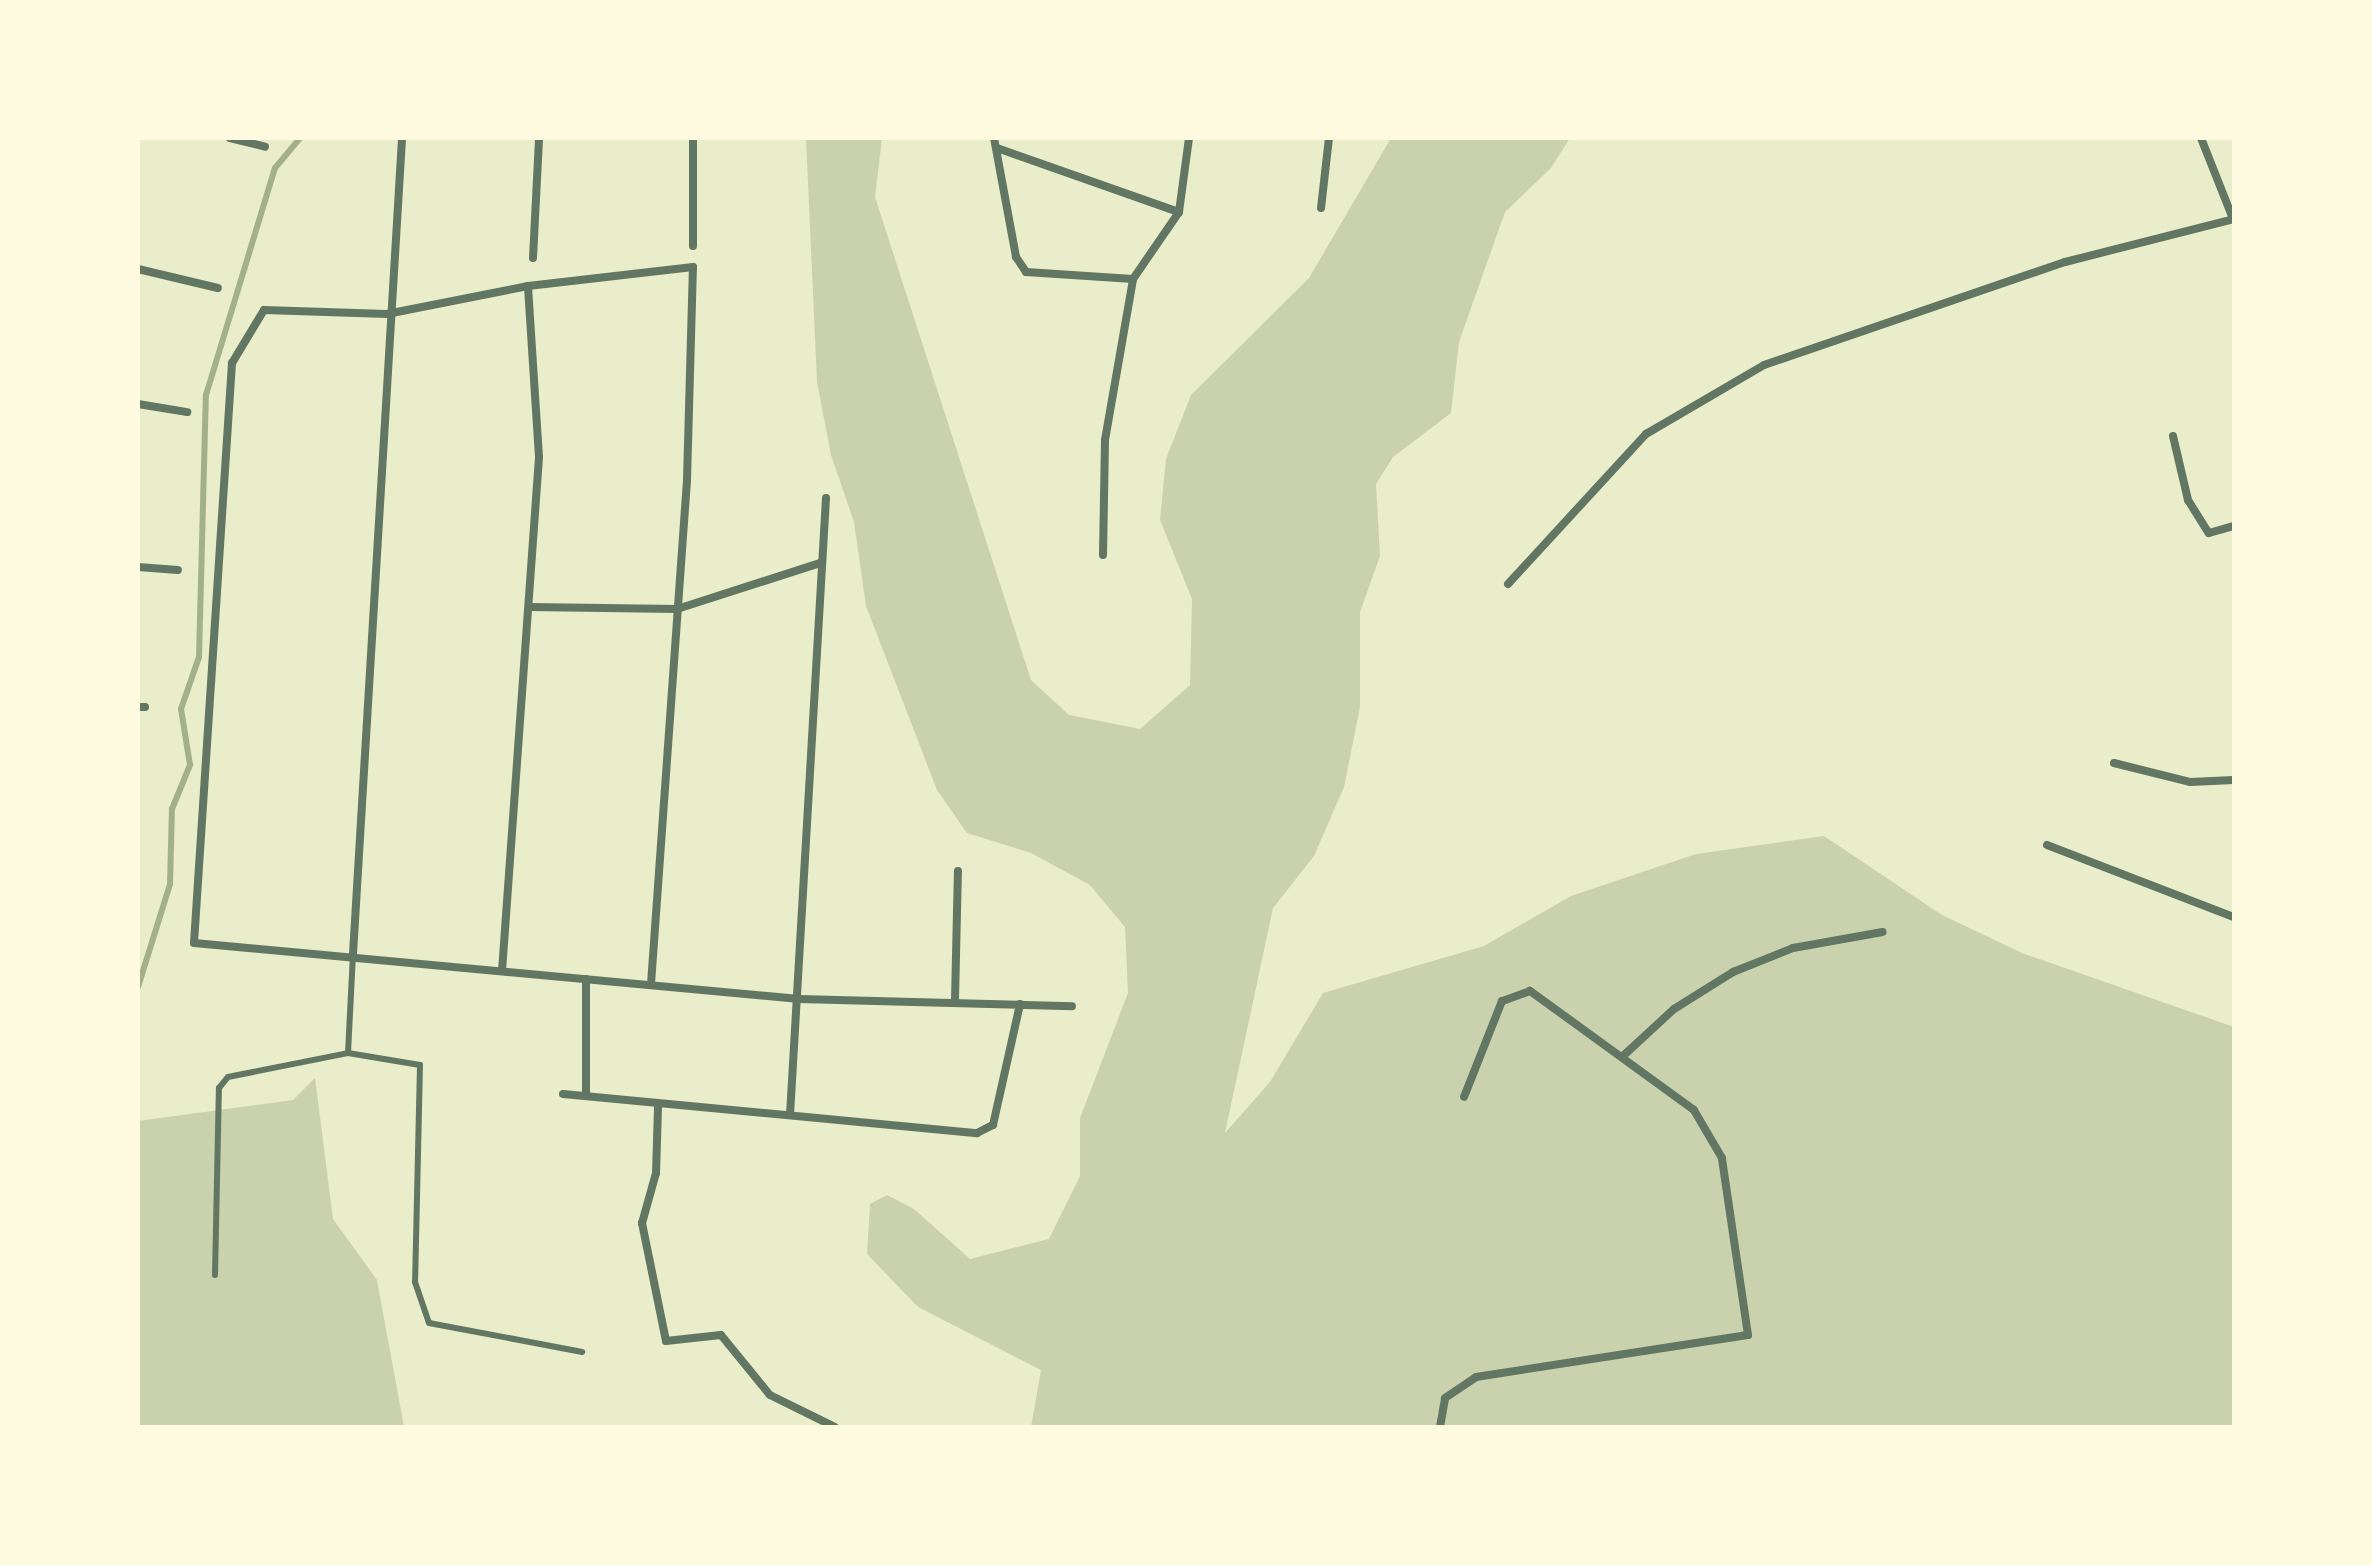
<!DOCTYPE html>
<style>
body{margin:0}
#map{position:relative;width:2372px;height:1565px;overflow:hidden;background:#e9edc9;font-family:Lora,serif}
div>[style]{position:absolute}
.green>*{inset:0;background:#cad2ad}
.stream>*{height:6px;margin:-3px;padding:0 3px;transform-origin:3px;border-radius:3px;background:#a3b18a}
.service>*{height:6px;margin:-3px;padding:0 3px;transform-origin:3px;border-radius:3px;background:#617663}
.minor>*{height:8px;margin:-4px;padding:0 4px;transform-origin:4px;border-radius:4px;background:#617663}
span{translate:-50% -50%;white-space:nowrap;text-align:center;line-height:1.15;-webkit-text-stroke:8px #fefae0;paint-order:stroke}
.frame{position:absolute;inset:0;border:140px solid #fefae0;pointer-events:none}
</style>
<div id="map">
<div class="green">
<i style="clip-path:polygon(806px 138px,882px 138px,875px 197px,1031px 680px,1069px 715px,1140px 729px,1190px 685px,1192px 599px,1160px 520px,1166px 459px,1191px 395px,1309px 278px,1391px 138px,1570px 138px,1551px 168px,1505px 212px,1459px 342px,1451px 413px,1393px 457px,1376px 484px,1380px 556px,1360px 612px,1360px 707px,1344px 787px,1314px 856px,1273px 908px,1225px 1133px,1270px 1082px,1323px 993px,1484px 946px,1571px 896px,1696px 854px,1824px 836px,1942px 915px,2022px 953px,2234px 1027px,2234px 1427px,1031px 1427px,1041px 1370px,918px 1307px,867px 1254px,870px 1204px,887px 1195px,914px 1209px,970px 1259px,1049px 1239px,1080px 1176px,1080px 1118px,1128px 993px,1125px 927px,1090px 885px,1031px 853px,967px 833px,937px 790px,866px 606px,854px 522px,831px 455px,817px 382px)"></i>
<i style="clip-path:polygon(315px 1078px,333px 1219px,377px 1280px,404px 1427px,138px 1427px,138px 1121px,293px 1100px)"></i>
</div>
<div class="stream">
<i style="left:138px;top:987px;width:108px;rotate:-72.7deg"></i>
<i style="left:170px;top:884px;width:75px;rotate:-88.5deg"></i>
<i style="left:172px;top:809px;width:48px;rotate:-67.8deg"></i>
<i style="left:190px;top:765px;width:57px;rotate:-99.1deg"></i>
<i style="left:181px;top:709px;width:55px;rotate:-70.9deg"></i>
<i style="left:199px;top:657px;width:262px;rotate:-88.5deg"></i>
<i style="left:206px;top:395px;width:237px;rotate:-73.1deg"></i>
<i style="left:275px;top:168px;width:39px;rotate:-50deg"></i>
</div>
<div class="service">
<i style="left:353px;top:954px;width:99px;rotate:92.9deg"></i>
<i style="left:348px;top:1053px;width:73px;rotate:9.5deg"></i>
<i style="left:420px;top:1065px;width:217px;rotate:91.3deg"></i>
<i style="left:415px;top:1282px;width:43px;rotate:71.1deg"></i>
<i style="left:429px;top:1323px;width:156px;rotate:10.7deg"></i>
<i style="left:215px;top:1275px;width:187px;rotate:-88.8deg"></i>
<i style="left:219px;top:1088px;width:14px;rotate:-51deg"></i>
<i style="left:228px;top:1077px;width:122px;rotate:-11.3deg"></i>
</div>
<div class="minor">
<i style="left:230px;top:138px;width:36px;rotate:14deg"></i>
<i style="left:994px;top:138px;width:121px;rotate:79.5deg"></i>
<i style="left:1016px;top:257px;width:18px;rotate:56deg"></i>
<i style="left:1026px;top:272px;width:107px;rotate:3.7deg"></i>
<i style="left:2201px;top:138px;width:87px;rotate:68.4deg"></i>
<i style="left:997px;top:148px;width:193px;rotate:19.4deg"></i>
<i style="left:1321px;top:208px;width:70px;rotate:-83.5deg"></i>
<i style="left:693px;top:246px;width:108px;rotate:-90deg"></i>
<i style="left:533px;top:258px;width:120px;rotate:-87.1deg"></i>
<i style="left:138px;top:269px;width:82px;rotate:13.4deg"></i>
<i style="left:138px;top:404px;width:50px;rotate:9.3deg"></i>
<i style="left:2173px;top:436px;width:66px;rotate:76.8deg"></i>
<i style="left:2188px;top:500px;width:39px;rotate:58deg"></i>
<i style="left:2209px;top:533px;width:26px;rotate:-16deg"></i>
<i style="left:1103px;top:555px;width:115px;rotate:-89deg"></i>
<i style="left:1105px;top:440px;width:163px;rotate:-80.1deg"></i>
<i style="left:1133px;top:279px;width:81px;rotate:-55.5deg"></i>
<i style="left:1179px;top:212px;width:75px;rotate:-82.3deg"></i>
<i style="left:138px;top:567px;width:40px;rotate:4.3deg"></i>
<i style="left:1508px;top:584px;width:204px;rotate:-47.4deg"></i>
<i style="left:1646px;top:434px;width:137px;rotate:-30.3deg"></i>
<i style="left:1764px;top:365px;width:318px;rotate:-18.9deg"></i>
<i style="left:2065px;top:262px;width:174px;rotate:-14.3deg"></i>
<i style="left:529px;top:607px;width:148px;rotate:0.8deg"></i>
<i style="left:677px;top:609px;width:150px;rotate:-17.8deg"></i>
<i style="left:138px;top:707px;width:7px"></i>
<i style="left:2114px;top:763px;width:78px;rotate:14deg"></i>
<i style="left:2190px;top:782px;width:44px;rotate:-2.6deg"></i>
<i style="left:2047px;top:845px;width:200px;rotate:21.1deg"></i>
<i style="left:353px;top:954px;width:817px;rotate:-86.56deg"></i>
<i style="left:502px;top:971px;width:515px;rotate:-85.88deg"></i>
<i style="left:539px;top:457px;width:171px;rotate:-93.7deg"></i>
<i style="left:586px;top:979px;width:116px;rotate:90deg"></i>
<i style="left:651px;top:984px;width:505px;rotate:-85.91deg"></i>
<i style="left:687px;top:480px;width:213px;rotate:-88.4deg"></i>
<i style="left:693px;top:267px;width:166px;rotate:173.4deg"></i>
<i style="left:528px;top:286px;width:144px;rotate:168.8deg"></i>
<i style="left:387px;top:314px;width:123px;rotate:-178.1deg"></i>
<i style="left:264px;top:310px;width:62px;rotate:121.1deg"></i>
<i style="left:232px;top:363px;width:581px;rotate:93.75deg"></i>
<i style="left:194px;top:943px;width:608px;rotate:5.29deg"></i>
<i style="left:799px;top:999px;width:273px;rotate:1.5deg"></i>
<i style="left:955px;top:1000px;width:129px;rotate:-88.7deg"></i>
<i style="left:1623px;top:1056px;width:69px;rotate:-42.7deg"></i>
<i style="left:1674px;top:1009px;width:70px;rotate:-32.1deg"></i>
<i style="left:1733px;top:972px;width:65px;rotate:-21.8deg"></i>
<i style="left:1793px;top:948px;width:91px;rotate:-10.1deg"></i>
<i style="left:563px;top:1094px;width:416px;rotate:5.4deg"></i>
<i style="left:977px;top:1133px;width:18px;rotate:-27deg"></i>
<i style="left:993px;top:1125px;width:124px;rotate:-77.4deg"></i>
<i style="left:658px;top:1107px;width:66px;rotate:91.7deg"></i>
<i style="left:656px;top:1173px;width:52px;rotate:105.6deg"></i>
<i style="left:642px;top:1223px;width:120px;rotate:78.5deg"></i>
<i style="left:666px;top:1341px;width:55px;rotate:-6.2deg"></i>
<i style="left:721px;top:1335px;width:77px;rotate:50.8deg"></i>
<i style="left:770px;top:1395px;width:72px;rotate:26.2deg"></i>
<i style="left:790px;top:1115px;width:618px;rotate:-86.66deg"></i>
<i style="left:1440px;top:1427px;width:29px;rotate:-80deg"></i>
<i style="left:1445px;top:1398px;width:37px;rotate:-34deg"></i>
<i style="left:1476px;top:1377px;width:275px;rotate:-8.8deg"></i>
<i style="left:1748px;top:1335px;width:179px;rotate:-98.4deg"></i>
<i style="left:1722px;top:1158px;width:56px;rotate:-120.3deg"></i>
<i style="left:1694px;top:1110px;width:203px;rotate:-144deg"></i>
<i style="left:1530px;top:991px;width:30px;rotate:160deg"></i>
<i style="left:1502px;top:1001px;width:103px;rotate:111.6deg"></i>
</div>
<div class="frame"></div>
</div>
